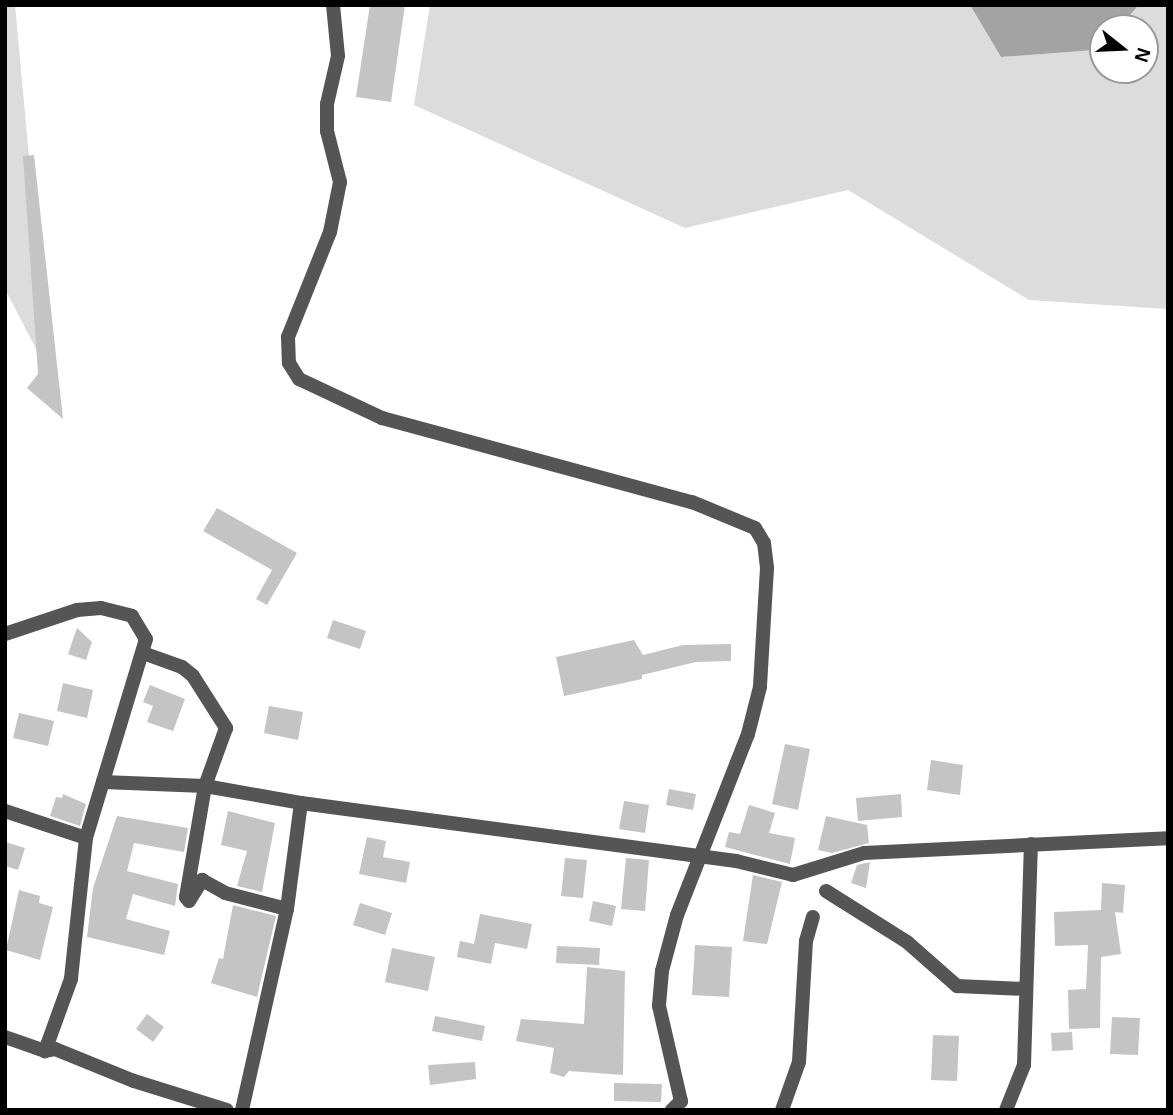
<!DOCTYPE html>
<style>
body{margin:0}
#map{position:relative;width:1173px;height:1115px;overflow:hidden;background:#fff;font-family:Helvetica,sans-serif}
div>[style]{position:absolute}
.green>*{inset:0;background:#dcdcdc}
.water>*{inset:0;background:#a3a3a3}
.building>*{inset:0;background:#c4c4c4}
.street>*{height:14px;margin:-7px;padding:0 7px;transform-origin:7px;border-radius:7px;background:#555}
span{translate:-50% -50%;white-space:nowrap;text-align:center;line-height:1.15;-webkit-text-stroke:5px #fff;paint-order:stroke}
.frame{position:absolute;inset:0;border:7px solid #000;pointer-events:none}
.north{position:absolute;left:1089px;top:14px;width:70px;height:70px;box-sizing:border-box;background:#fff;border:2px solid #999;border-radius:50%;rotate:108deg;font-size:19px;font-weight:700;line-height:28px;text-align:center;color:#000}
.north::after{content:'';display:block;margin:auto;width:24px;height:32px;background:#000;clip-path:polygon(50% 0,100% 100%,50% 72%,0 100%)}
</style>
<div id="map">
<div class="green">
<i style="clip-path:polygon(5px 5px,15px 5px,49px 374px,5px 289px)"></i>
<i style="clip-path:polygon(430px 5px,970px 5px,1001px 57px,1095px 50px,1103px 43px,1103px 70px,1145px 70px,1145px 28px,1118px 28px,1139px 5px,1168px 5px,1168px 309px,1029px 300px,848px 190px,685px 228px,414px 105px)"></i>
</div>
<div class="water">
<i style="clip-path:polygon(970px 5px,1139px 5px,1118px 28px,1103px 28px,1103px 43px,1095px 50px,1001px 57px)"></i>
</div>
<div class="building">
<i style="clip-path:polygon(370px 5px,405px 5px,391px 102px,356px 97px)"></i>
<i style="clip-path:polygon(34px 155px,63px 419px,27px 388px,38px 374px,23px 156px)"></i>
<i style="clip-path:polygon(217px 508px,297px 553px,267px 605px,256px 599px,272px 570px,203px 531px)"></i>
<i style="clip-path:polygon(333px 620px,366px 631px,360px 649px,327px 638px)"></i>
<i style="clip-path:polygon(77px 628px,92px 642px,86px 660px,68px 654px)"></i>
<i style="clip-path:polygon(634px 640px,643px 655px,683px 645px,731px 644px,731px 661px,696px 662px,642px 675px,642px 679px,564px 696px,556px 657px)"></i>
<i style="clip-path:polygon(63px 683px,93px 690px,87px 718px,57px 711px)"></i>
<i style="clip-path:polygon(150px 685px,185px 699px,173px 731px,147px 722px,153px 706px,143px 702px)"></i>
<i style="clip-path:polygon(269px 706px,303px 712px,298px 740px,264px 733px)"></i>
<i style="clip-path:polygon(19px 713px,54px 721px,48px 746px,13px 738px)"></i>
<i style="clip-path:polygon(785px 744px,810px 749px,798px 810px,772px 804px)"></i>
<i style="clip-path:polygon(931px 760px,963px 765px,960px 795px,927px 790px)"></i>
<i style="clip-path:polygon(669px 789px,696px 794px,693px 810px,666px 805px)"></i>
<i style="clip-path:polygon(63px 794px,86px 804px,80px 826px,50px 816px,56px 797px,62px 798px)"></i>
<i style="clip-path:polygon(901px 794px,902px 817px,858px 821px,856px 798px)"></i>
<i style="clip-path:polygon(624px 801px,649px 805px,645px 833px,619px 829px)"></i>
<i style="clip-path:polygon(749px 805px,775px 813px,769px 833px,795px 838px,790px 864px,725px 847px,729px 832px,740px 834px)"></i>
<i style="clip-path:polygon(228px 811px,275px 823px,262px 892px,237px 886px,247px 851px,221px 845px)"></i>
<i style="clip-path:polygon(117px 816px,188px 828px,184px 852px,134px 843px,127px 871px,178px 884px,175px 906px,133px 894px,126px 919px,170px 931px,164px 955px,87px 937px,93px 888px)"></i>
<i style="clip-path:polygon(826px 816px,867px 825px,869px 843px,832px 853px,818px 850px)"></i>
<i style="clip-path:polygon(367px 837px,386px 841px,383px 857px,410px 862px,406px 883px,359px 874px)"></i>
<i style="clip-path:polygon(5px 842px,25px 848px,18px 870px,5px 866px)"></i>
<i style="clip-path:polygon(565px 858px,587px 860px,583px 898px,561px 896px)"></i>
<i style="clip-path:polygon(626px 858px,649px 860px,645px 911px,621px 909px)"></i>
<i style="clip-path:polygon(870px 862px,866px 888px,851px 883px,857px 865px)"></i>
<i style="clip-path:polygon(753px 875px,782px 882px,767px 944px,743px 941px)"></i>
<i style="clip-path:polygon(1102px 883px,1125px 885px,1123px 913px,1115px 912px,1121px 954px,1101px 957px,1100px 1028px,1069px 1029px,1068px 990px,1086px 989px,1088px 945px,1055px 946px,1054px 912px,1101px 910px)"></i>
<i style="clip-path:polygon(19px 890px,40px 896px,39px 903px,53px 907px,40px 960px,6px 950px)"></i>
<i style="clip-path:polygon(593px 901px,616px 906px,612px 926px,589px 921px)"></i>
<i style="clip-path:polygon(360px 903px,392px 913px,385px 935px,353px 925px)"></i>
<i style="clip-path:polygon(233px 905px,276px 916px,257px 997px,211px 983px,219px 958px,223px 959px)"></i>
<i style="clip-path:polygon(480px 914px,532px 924px,527px 949px,495px 943px,491px 964px,457px 957px,460px 941px,474px 944px)"></i>
<i style="clip-path:polygon(695px 945px,732px 947px,729px 997px,692px 995px)"></i>
<i style="clip-path:polygon(557px 946px,600px 948px,599px 965px,556px 963px)"></i>
<i style="clip-path:polygon(392px 948px,435px 957px,428px 991px,385px 982px)"></i>
<i style="clip-path:polygon(587px 967px,625px 971px,623px 1075px,569px 1071px,564px 1077px,550px 1073px,554px 1048px,516px 1041px,521px 1019px,584px 1024px)"></i>
<i style="clip-path:polygon(147px 1014px,164px 1027px,153px 1042px,136px 1029px)"></i>
<i style="clip-path:polygon(435px 1016px,485px 1026px,482px 1041px,432px 1031px)"></i>
<i style="clip-path:polygon(1112px 1017px,1140px 1018px,1138px 1055px,1110px 1054px)"></i>
<i style="clip-path:polygon(1072px 1032px,1073px 1050px,1052px 1051px,1051px 1033px)"></i>
<i style="clip-path:polygon(933px 1035px,959px 1036px,957px 1081px,931px 1080px)"></i>
<i style="clip-path:polygon(475px 1062px,476px 1079px,430px 1085px,428px 1065px)"></i>
<i style="clip-path:polygon(614px 1083px,662px 1084px,661px 1102px,614px 1101px)"></i>
</div>
<div class="street">
<i style="left:333px;top:5px;width:51px;rotate:84.4deg"></i>
<i style="left:338px;top:56px;width:49px;rotate:102.9deg"></i>
<i style="left:327px;top:104px;width:27px;rotate:90deg"></i>
<i style="left:327px;top:131px;width:53px;rotate:75.7deg"></i>
<i style="left:340px;top:182px;width:51px;rotate:101.3deg"></i>
<i style="left:330px;top:232px;width:113px;rotate:111.8deg"></i>
<i style="left:288px;top:337px;width:26px;rotate:88deg"></i>
<i style="left:289px;top:363px;width:19px;rotate:58deg"></i>
<i style="left:299px;top:379px;width:92px;rotate:25.2deg"></i>
<i style="left:382px;top:418px;width:321px;rotate:15.2deg"></i>
<i style="left:692px;top:502px;width:68px;rotate:22.4deg"></i>
<i style="left:755px;top:528px;width:17px;rotate:59deg"></i>
<i style="left:764px;top:543px;width:25px;rotate:83deg"></i>
<i style="left:767px;top:568px;width:119px;rotate:93.4deg"></i>
<i style="left:760px;top:687px;width:49px;rotate:104.3deg"></i>
<i style="left:748px;top:734px;width:194px;rotate:111.4deg"></i>
<i style="left:677px;top:915px;width:58px;rotate:105deg"></i>
<i style="left:662px;top:971px;width:35px;rotate:95deg"></i>
<i style="left:659px;top:1006px;width:98px;rotate:77deg"></i>
<i style="left:681px;top:1101px;width:13px;rotate:135deg"></i>
<i style="left:5px;top:634px;width:76px;rotate:-18.4deg"></i>
<i style="left:77px;top:610px;width:24px;rotate:-5deg"></i>
<i style="left:101px;top:608px;width:32px;rotate:14deg"></i>
<i style="left:132px;top:616px;width:27px;rotate:59deg"></i>
<i style="left:146px;top:639px;width:208px;rotate:106.8deg"></i>
<i style="left:86px;top:838px;width:142px;rotate:96.1deg"></i>
<i style="left:71px;top:979px;width:77px;rotate:109.9deg"></i>
<i style="left:143px;top:653px;width:41px;rotate:19.7deg"></i>
<i style="left:182px;top:667px;width:14px;rotate:39deg"></i>
<i style="left:193px;top:676px;width:62px;rotate:57.6deg"></i>
<i style="left:226px;top:728px;width:62px;rotate:109.9deg"></i>
<i style="left:205px;top:786px;width:113px;rotate:99.7deg"></i>
<i style="left:186px;top:897px;width:5px;rotate:53deg"></i>
<i style="left:189px;top:901px;width:25px;rotate:-58deg"></i>
<i style="left:202px;top:880px;width:26px;rotate:29deg"></i>
<i style="left:225px;top:893px;width:64px;rotate:14.5deg"></i>
<i style="left:103px;top:782px;width:102px;rotate:2.2deg"></i>
<i style="left:205px;top:786px;width:97px;rotate:10deg"></i>
<i style="left:301px;top:803px;width:439px;rotate:7.6deg"></i>
<i style="left:736px;top:861px;width:59px;rotate:13.8deg"></i>
<i style="left:793px;top:875px;width:74px;rotate:-17.2deg"></i>
<i style="left:864px;top:853px;width:304px;rotate:-2.8deg"></i>
<i style="left:5px;top:811px;width:85px;rotate:18.4deg"></i>
<i style="left:826px;top:891px;width:96px;rotate:32.2deg"></i>
<i style="left:907px;top:942px;width:67px;rotate:41.3deg"></i>
<i style="left:957px;top:986px;width:69px;rotate:2.5deg"></i>
<i style="left:5px;top:1037px;width:42px;rotate:19.3deg"></i>
<i style="left:45px;top:1051px;width:10px;rotate:-11deg"></i>
<i style="left:55px;top:1049px;width:85px;rotate:22.1deg"></i>
<i style="left:134px;top:1081px;width:97px;rotate:17.3deg"></i>
<i style="left:242px;top:1110px;width:206px;rotate:-77.4deg"></i>
<i style="left:287px;top:909px;width:107px;rotate:-82.5deg"></i>
<i style="left:782px;top:1110px;width:51px;rotate:-70.5deg"></i>
<i style="left:799px;top:1062px;width:121px;rotate:-86.7deg"></i>
<i style="left:806px;top:941px;width:25px;rotate:-74deg"></i>
<i style="left:1006px;top:1110px;width:48px;rotate:-68.2deg"></i>
<i style="left:1024px;top:1065px;width:221px;rotate:-88.2deg"></i>
</div>
<div class="frame"></div>
<div class="north">N</div>
</div>
